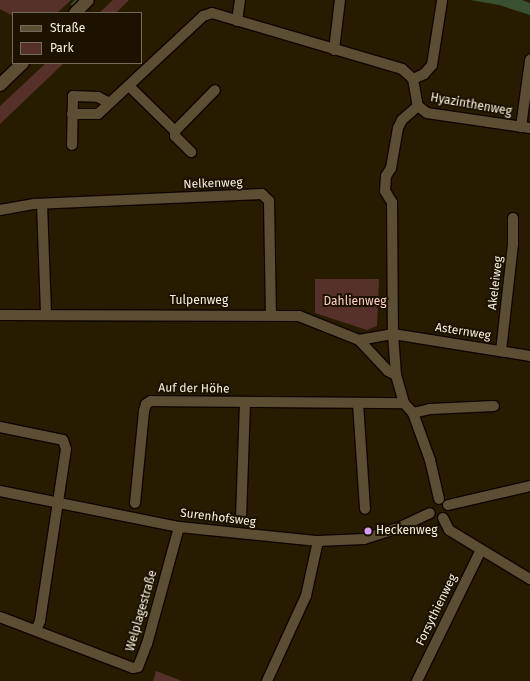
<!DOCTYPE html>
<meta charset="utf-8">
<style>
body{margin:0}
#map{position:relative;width:530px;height:681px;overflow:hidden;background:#271b00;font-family:"Fira Sans",sans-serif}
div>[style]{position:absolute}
.green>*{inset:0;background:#563129}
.water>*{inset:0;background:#385130}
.stream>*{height:3px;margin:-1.5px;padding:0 1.5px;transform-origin:1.5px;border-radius:1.5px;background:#385130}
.roads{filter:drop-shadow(1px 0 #0f0500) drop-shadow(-1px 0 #0f0500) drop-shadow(0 1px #0f0500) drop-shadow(0 -1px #0f0500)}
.street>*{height:10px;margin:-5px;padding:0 5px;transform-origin:5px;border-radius:5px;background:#5c4e32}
.secondary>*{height:12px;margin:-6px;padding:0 6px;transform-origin:6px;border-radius:6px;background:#5c4e32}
.dots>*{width:11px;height:11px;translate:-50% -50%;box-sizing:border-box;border:2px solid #1d1200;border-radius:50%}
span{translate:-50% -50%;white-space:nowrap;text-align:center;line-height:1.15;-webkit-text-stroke:4px #1d1200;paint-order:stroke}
.street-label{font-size:12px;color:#f9f1e0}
.park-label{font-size:12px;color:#ffd0c6}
.poi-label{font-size:12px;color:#f9f1e0}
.left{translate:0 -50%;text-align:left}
.legend{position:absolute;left:12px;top:12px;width:130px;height:52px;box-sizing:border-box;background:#1d1200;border:1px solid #756b5a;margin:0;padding:5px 7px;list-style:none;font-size:12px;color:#f9f1e0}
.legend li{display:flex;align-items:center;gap:8px;height:20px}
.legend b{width:20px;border:1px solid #756b5a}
</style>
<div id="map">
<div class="green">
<i style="clip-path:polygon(0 0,71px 0,57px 13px,13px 13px,13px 16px,0 9px)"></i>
<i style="clip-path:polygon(113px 0,129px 0,116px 13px,99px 13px)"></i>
<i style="clip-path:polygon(46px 63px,64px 63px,0 124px,0 106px)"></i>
<i style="clip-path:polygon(315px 279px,379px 279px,377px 326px,367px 330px,315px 313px)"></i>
<i style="clip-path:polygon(156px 671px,182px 681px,153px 681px)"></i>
</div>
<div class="water">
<i style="clip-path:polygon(470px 0,522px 0,530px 3px,530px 15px,499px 5px)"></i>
</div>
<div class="stream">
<i style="left:72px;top:4px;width:6px;rotate:-45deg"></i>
</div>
<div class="roads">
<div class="street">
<i style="left:237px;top:21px;width:21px;rotate:-82deg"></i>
<i style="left:334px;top:50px;width:50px;rotate:-83.2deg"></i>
<i style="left:413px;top:79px;width:12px;rotate:-24deg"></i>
<i style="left:424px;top:74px;width:12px;rotate:-48deg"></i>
<i style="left:432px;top:65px;width:65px;rotate:-81.1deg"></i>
<i style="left:129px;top:86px;width:64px;rotate:44.4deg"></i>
<i style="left:175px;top:131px;width:5px;rotate:90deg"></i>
<i style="left:175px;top:136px;width:23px;rotate:45deg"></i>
<i style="left:418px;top:106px;width:11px;rotate:38deg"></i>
<i style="left:427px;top:113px;width:104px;rotate:8.3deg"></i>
<i style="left:72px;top:114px;width:26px"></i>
<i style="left:98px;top:114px;width:144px;rotate:-43deg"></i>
<i style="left:203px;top:16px;width:9px;rotate:-18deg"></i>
<i style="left:212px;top:13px;width:198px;rotate:16.4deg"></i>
<i style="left:402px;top:69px;width:15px;rotate:42deg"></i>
<i style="left:413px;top:79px;width:27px;rotate:80deg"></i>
<i style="left:418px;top:106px;width:21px;rotate:139deg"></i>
<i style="left:402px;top:120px;width:9px;rotate:117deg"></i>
<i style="left:398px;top:128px;width:41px;rotate:99.9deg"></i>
<i style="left:391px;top:168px;width:9px;rotate:122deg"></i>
<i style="left:386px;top:176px;width:15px;rotate:94deg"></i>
<i style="left:385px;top:191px;width:13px;rotate:58deg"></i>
<i style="left:392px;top:202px;width:132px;rotate:89.6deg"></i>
<i style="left:393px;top:334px;width:41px;rotate:85.8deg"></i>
<i style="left:396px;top:375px;width:29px;rotate:74deg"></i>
<i style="left:404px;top:403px;width:13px;rotate:48deg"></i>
<i style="left:413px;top:413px;width:50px;rotate:70.1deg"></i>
<i style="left:430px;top:460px;width:40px;rotate:77deg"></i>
<i style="left:521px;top:127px;width:68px;rotate:-82.3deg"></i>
<i style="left:175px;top:131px;width:57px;rotate:-45.7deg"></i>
<i style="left:72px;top:145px;width:49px;rotate:-88.8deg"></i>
<i style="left:73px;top:96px;width:25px;rotate:2deg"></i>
<i style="left:98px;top:97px;width:13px;rotate:27deg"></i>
<i style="left:42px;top:204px;width:111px;rotate:87.9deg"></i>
<i style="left:0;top:210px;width:35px;rotate:-10deg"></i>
<i style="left:34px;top:204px;width:228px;rotate:-2.5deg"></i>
<i style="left:262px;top:194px;width:10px;rotate:45deg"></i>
<i style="left:269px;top:201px;width:113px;rotate:89deg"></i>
<i style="left:0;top:315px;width:299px;rotate:0.2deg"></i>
<i style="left:299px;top:316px;width:65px;rotate:21.8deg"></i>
<i style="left:359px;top:340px;width:35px;rotate:-10deg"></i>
<i style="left:393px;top:334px;width:139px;rotate:9.1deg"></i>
<i style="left:359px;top:340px;width:42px;rotate:46.9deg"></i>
<i style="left:388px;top:371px;width:9px;rotate:27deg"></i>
<i style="left:501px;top:351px;width:108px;rotate:-83.6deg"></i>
<i style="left:513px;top:244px;width:26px;rotate:-90deg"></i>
<i style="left:358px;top:403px;width:106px;rotate:86.2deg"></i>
<i style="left:413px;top:413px;width:17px;rotate:-13deg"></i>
<i style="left:430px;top:409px;width:64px;rotate:-2.7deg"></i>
<i style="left:0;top:427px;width:64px;rotate:11.7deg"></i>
<i style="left:63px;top:440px;width:9px;rotate:72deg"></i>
<i style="left:66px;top:449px;width:174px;rotate:98.6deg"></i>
<i style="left:40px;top:621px;width:10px;rotate:114deg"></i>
<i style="left:0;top:491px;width:183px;rotate:11.4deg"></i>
<i style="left:179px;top:527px;width:140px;rotate:5.8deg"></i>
<i style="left:318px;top:541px;width:46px;rotate:-2.5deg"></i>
<i style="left:364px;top:539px;width:36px;rotate:-18deg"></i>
<i style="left:398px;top:528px;width:35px;rotate:-25deg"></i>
<i style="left:135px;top:503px;width:92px;rotate:-84.4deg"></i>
<i style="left:144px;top:411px;width:7px;rotate:-74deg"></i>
<i style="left:146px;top:404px;width:6px;rotate:-31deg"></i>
<i style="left:151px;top:401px;width:253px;rotate:0.5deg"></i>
<i style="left:448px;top:505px;width:84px;rotate:-13deg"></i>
<i style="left:241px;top:518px;width:115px;rotate:-88deg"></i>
<i style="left:443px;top:518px;width:13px;rotate:63deg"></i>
<i style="left:449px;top:530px;width:95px;rotate:31.2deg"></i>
<i style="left:0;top:617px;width:142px;rotate:21deg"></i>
<i style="left:133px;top:668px;width:5px;rotate:-11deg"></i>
<i style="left:138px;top:667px;width:25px;rotate:-69deg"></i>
<i style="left:147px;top:644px;width:121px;rotate:-74.7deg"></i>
<i style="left:267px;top:681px;width:94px;rotate:-65.4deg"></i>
<i style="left:306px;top:596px;width:56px;rotate:-77.7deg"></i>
<i style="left:417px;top:681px;width:146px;rotate:-64deg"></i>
</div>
<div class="secondary">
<i style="left:75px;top:13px;width:18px;rotate:-45deg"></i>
<i style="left:0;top:85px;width:32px;rotate:-44deg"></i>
</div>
</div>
<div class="dots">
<i style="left:368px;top:531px;background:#d79bf9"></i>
</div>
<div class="street-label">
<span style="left:471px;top:105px;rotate:10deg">Hyazinthenweg</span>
<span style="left:213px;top:184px;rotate:-2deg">Nelkenweg</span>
<span style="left:496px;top:283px;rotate:-83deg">Akeleiweg</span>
<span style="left:199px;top:301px">Tulpenweg</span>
<span style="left:463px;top:332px;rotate:9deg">Asternweg</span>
<span style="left:194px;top:389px;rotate:1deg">Auf der Höhe</span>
<span style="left:218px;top:518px;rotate:7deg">Surenhofsweg</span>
<span style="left:437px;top:610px;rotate:-64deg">Forsythienweg</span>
<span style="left:142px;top:611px;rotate:-74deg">Welplagestraße</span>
</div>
<div class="park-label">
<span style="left:355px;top:302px">Dahlienweg</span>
</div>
<div class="poi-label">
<span class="left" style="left:376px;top:531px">Heckenweg</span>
</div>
<ul class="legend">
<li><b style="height:5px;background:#5c4e32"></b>Straße</li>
<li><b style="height:11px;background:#563129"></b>Park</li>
</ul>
</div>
